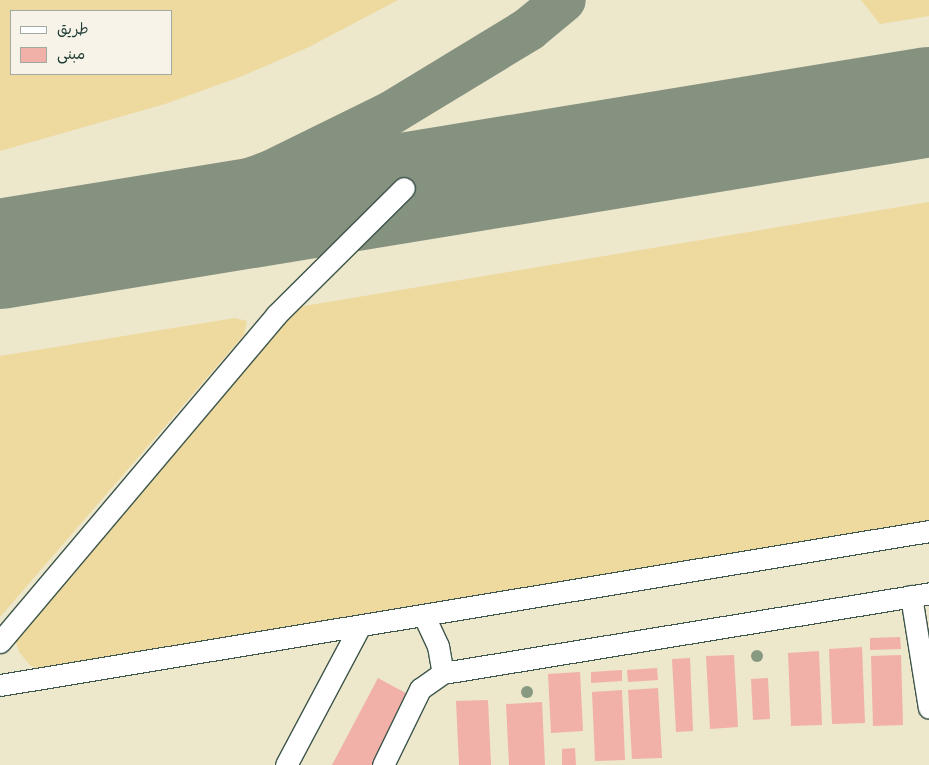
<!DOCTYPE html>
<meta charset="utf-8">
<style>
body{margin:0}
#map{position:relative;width:929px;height:765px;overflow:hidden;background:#ede7cc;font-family:Caveat,"Playpen Sans Arabic",sans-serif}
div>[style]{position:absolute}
.sand>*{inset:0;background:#eeda9e}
.taxiway>*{height:44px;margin:-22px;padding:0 22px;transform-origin:22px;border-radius:22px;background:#869280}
.runway>*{height:110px;margin:-55px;padding:0 55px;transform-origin:55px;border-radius:55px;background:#869280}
.building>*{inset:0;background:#f1b1a8}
.roads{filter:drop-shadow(1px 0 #3e564b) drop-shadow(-1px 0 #3e564b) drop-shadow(0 1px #3e564b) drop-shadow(0 -1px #3e564b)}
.minor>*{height:21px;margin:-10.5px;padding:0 10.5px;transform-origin:10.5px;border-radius:10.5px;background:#fff}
.trees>*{width:12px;height:12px;margin:-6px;border-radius:50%;background:#889981}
span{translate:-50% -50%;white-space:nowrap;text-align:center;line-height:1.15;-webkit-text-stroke:5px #f7f3e8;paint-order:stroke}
.legend{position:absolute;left:10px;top:10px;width:162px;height:65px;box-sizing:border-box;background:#f7f3e8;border:1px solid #a1aaa0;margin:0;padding:6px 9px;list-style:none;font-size:15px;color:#1f3d34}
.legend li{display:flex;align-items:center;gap:10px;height:25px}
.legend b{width:25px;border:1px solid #a1aaa0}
</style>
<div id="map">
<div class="sand">
<i style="clip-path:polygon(evenodd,0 0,398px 0,309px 47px,240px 77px,165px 104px,0 151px,0 0,11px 11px,171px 11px,171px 74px,11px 74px,11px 11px)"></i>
<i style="clip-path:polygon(861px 0,929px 0,929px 16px,880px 24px)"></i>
<i style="clip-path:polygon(929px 202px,929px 523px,42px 671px,30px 665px,19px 652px,15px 639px,298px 307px)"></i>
<i style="clip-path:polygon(235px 318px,247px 321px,244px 335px,0 617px,0 356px)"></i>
</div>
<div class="taxiway">
<i style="left:31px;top:249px;width:132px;rotate:-16.2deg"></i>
<i style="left:158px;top:212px;width:118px;rotate:-19.4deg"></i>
<i style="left:269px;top:173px;width:136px;rotate:-26.2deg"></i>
<i style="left:391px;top:113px;width:162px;rotate:-31.3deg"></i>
<i style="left:529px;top:29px;width:45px;rotate:-39.6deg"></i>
</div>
<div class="runway">
<i style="left:0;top:254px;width:941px;rotate:-9.29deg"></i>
</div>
<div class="building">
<i style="clip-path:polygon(900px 637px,901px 649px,870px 650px,870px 638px)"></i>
<i style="clip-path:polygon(862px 647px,865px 723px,832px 724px,829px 649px)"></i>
<i style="clip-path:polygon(819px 651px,822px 725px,791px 726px,788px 653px)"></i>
<i style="clip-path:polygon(734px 655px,738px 727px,710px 729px,706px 656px)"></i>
<i style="clip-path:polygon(901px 655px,903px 725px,873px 726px,871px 656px)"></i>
<i style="clip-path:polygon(690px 658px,693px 731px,676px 732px,672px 659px)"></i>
<i style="clip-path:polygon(657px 668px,658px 680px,628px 682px,627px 670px)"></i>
<i style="clip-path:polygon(622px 670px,622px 681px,591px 683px,591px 672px)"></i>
<i style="clip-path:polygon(580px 672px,583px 731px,551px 733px,548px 674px)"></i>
<i style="clip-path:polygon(378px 678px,413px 697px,377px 765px,332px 765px)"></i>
<i style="clip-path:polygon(768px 678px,770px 719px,753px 720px,751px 679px)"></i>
<i style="clip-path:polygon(658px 688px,662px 758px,632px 759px,628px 690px)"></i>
<i style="clip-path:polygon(622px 690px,625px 760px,595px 761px,592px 692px)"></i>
<i style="clip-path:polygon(488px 700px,491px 765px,459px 765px,456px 701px)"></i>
<i style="clip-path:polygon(542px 702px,545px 765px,509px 765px,506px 704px)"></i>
<i style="clip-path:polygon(575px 748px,576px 765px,562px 765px,562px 749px)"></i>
</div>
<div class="roads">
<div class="minor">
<i style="left:911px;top:596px;width:113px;rotate:80.9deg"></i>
<i style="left:424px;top:616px;width:33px;rotate:65deg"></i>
<i style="left:438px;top:646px;width:27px;rotate:80deg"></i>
<i style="left:0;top:642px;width:428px;rotate:-49.8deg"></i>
<i style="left:276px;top:315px;width:180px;rotate:-44.8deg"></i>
<i style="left:0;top:685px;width:942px;rotate:-9.41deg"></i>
<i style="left:286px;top:765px;width:157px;rotate:-62deg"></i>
<i style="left:383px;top:765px;width:85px;rotate:-64deg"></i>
<i style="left:420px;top:689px;width:28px;rotate:-35deg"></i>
<i style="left:443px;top:673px;width:493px;rotate:-9.3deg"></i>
</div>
</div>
<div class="trees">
<i style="left:757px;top:656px"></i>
<i style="left:527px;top:692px"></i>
</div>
<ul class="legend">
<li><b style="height:6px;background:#fff"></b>طريق</li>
<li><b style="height:14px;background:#f1b1a8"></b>مبنى</li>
</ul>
</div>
